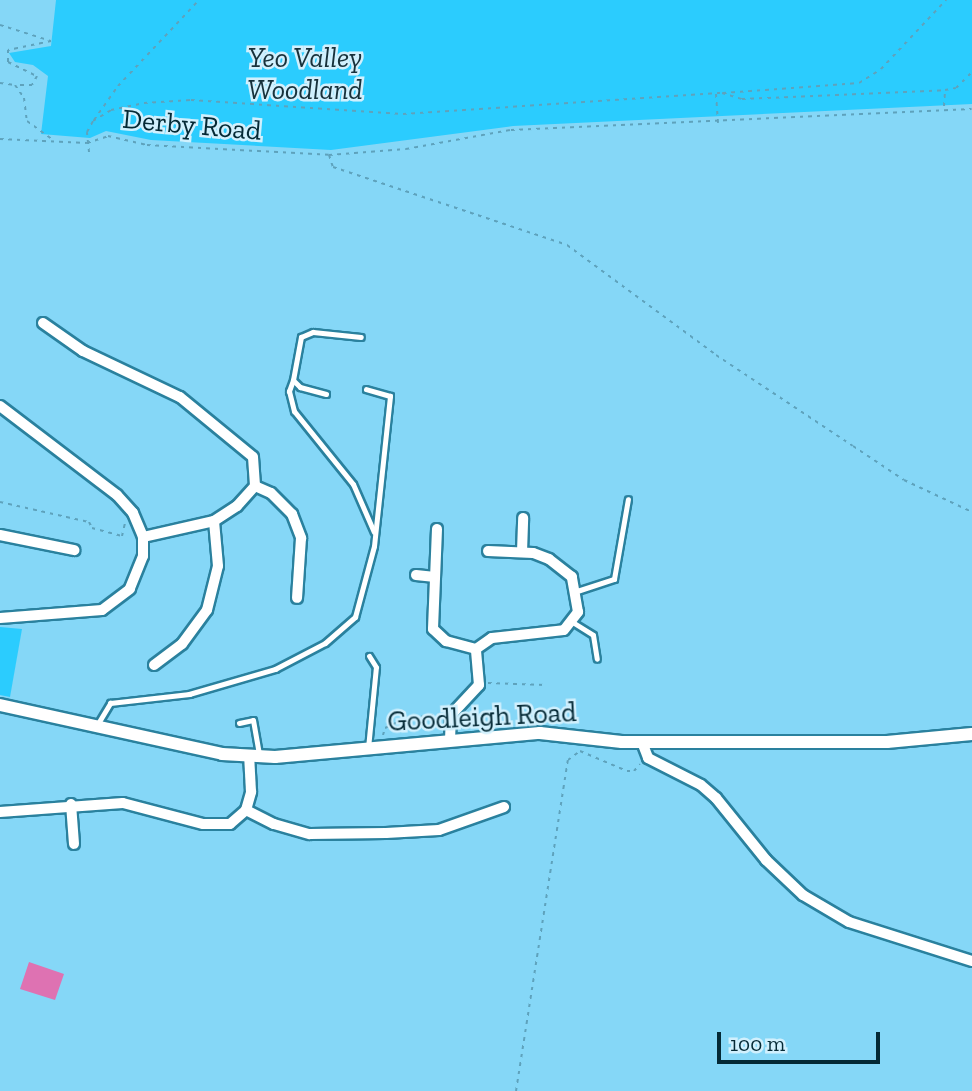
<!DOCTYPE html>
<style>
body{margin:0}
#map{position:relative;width:972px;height:1091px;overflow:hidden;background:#85d7f7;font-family:"Zilla Slab",serif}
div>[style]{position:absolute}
.green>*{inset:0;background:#2bccfe}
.building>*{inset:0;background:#de72b2}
.path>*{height:2px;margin-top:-1px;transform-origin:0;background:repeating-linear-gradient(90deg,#5ea2bc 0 3.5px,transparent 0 8.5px)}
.roads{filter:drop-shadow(2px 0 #2a819e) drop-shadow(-2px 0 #2a819e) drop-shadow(0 2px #2a819e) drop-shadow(0 -2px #2a819e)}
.service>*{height:5px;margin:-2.5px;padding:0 2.5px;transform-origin:2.5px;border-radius:2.5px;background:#fff}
.minor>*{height:10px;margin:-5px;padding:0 5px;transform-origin:5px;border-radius:5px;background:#fff}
.tertiary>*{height:12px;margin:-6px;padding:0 6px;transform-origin:6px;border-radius:6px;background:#fff}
span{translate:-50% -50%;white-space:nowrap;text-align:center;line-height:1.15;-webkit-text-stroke:5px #d1f0fd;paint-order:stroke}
.park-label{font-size:28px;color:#17313b;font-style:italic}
.street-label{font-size:28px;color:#042935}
.scale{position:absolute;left:717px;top:1032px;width:163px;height:32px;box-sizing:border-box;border:4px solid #042935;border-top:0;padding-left:9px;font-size:21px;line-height:24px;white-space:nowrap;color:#042935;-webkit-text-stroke:5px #d1f0fd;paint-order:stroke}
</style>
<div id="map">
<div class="green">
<i style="clip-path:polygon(56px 0,972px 0,972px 104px,513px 126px,331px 150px,151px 140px,106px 131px,90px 138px,41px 134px,48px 76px,33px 65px,15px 62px,9px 53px,51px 46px)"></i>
<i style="clip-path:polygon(0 627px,22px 629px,10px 697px,0 695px)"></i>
</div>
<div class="building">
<i style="clip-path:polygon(29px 962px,64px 974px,55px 1000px,20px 989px)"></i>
</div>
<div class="path">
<i style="left:0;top:25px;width:53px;rotate:17.4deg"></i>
<i style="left:51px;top:41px;width:44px;rotate:168.2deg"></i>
<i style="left:8px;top:50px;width:12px;rotate:90deg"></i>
<i style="left:8px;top:62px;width:32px;rotate:26deg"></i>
<i style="left:37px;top:76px;width:10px;rotate:119deg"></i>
<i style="left:32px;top:85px;width:17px;rotate:180deg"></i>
<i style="left:0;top:83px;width:15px;rotate:8deg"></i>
<i style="left:15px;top:85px;width:16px;rotate:55deg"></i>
<i style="left:24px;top:98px;width:23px;rotate:83deg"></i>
<i style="left:27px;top:121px;width:31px;rotate:36deg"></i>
<i style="left:723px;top:93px;width:136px;rotate:-4.2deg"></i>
<i style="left:859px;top:83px;width:26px;rotate:-32deg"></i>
<i style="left:881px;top:69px;width:95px;rotate:-46.7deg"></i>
<i style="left:716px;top:94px;width:29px;rotate:86deg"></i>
<i style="left:944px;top:106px;width:15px;rotate:-86deg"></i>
<i style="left:94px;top:120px;width:42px;rotate:-54.8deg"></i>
<i style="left:118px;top:86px;width:118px;rotate:-46.7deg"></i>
<i style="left:0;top:139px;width:87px;rotate:2.6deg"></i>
<i style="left:87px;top:143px;width:22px;rotate:-18deg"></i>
<i style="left:108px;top:136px;width:40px;rotate:13deg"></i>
<i style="left:147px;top:145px;width:182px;rotate:3.1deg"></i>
<i style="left:329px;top:155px;width:13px;rotate:72deg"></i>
<i style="left:333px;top:167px;width:247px;rotate:18.4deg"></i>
<i style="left:567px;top:245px;width:185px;rotate:36.4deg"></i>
<i style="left:716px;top:355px;width:164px;rotate:33.6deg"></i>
<i style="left:853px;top:446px;width:61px;rotate:33.7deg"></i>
<i style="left:904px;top:480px;width:75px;rotate:25.2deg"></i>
<i style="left:89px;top:152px;width:20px;rotate:-96deg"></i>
<i style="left:87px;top:132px;width:13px;rotate:-61deg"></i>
<i style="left:93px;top:121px;width:21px;rotate:-31deg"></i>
<i style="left:111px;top:110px;width:34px;rotate:-12deg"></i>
<i style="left:144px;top:103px;width:47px;rotate:-3.7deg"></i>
<i style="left:191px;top:100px;width:212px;rotate:3.8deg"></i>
<i style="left:403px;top:114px;width:320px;rotate:-3.8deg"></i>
<i style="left:722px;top:93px;width:21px;rotate:17deg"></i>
<i style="left:742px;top:99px;width:203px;rotate:-2.5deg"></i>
<i style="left:945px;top:90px;width:11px;rotate:-10deg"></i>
<i style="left:956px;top:88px;width:23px;rotate:-45deg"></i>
<i style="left:329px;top:155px;width:77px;rotate:-4.5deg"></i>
<i style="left:406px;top:149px;width:107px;rotate:-10.3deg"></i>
<i style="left:511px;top:130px;width:461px;rotate:-2.6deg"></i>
<i style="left:0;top:502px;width:91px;rotate:12.7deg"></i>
<i style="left:89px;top:522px;width:7px;rotate:63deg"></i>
<i style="left:92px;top:528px;width:31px;rotate:15deg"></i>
<i style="left:122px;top:536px;width:13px;rotate:-77deg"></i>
<i style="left:488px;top:683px;width:58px;rotate:2deg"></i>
<i style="left:383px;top:735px;width:7px;rotate:-74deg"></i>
<i style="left:385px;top:728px;width:21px;rotate:-25deg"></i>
<i style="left:404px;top:719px;width:35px;rotate:-8deg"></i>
<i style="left:516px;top:1091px;width:335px;rotate:-81.1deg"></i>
<i style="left:568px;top:760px;width:15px;rotate:-37deg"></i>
<i style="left:580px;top:751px;width:51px;rotate:23.1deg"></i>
<i style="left:627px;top:771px;width:7px"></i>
<i style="left:634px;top:771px;width:9px;rotate:-49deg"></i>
</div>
<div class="roads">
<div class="service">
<i style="left:293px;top:380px;width:12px;rotate:110deg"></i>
<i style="left:289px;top:391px;width:21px;rotate:76deg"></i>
<i style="left:294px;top:411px;width:94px;rotate:51.1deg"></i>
<i style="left:353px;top:484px;width:52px;rotate:66.4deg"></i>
<i style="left:326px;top:394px;width:27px;rotate:-165deg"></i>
<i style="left:300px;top:387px;width:10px;rotate:-135deg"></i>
<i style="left:293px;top:380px;width:44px;rotate:-79.5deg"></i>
<i style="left:301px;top:337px;width:13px;rotate:-23deg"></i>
<i style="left:313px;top:332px;width:48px;rotate:5.9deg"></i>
<i style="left:577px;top:591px;width:39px;rotate:-18deg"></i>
<i style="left:614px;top:579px;width:81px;rotate:-80.1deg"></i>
<i style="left:574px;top:623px;width:22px;rotate:32deg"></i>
<i style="left:593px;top:635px;width:24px;rotate:81deg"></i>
<i style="left:239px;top:723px;width:14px;rotate:-12deg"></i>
<i style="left:253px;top:720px;width:36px;rotate:80deg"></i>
<i style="left:97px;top:725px;width:26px;rotate:-59deg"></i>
<i style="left:110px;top:703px;width:80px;rotate:-6.5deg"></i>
<i style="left:189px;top:694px;width:90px;rotate:-16.2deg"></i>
<i style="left:275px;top:669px;width:56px;rotate:-27.5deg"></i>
<i style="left:325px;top:643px;width:40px;rotate:-41deg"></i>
<i style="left:355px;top:617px;width:73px;rotate:-75deg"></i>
<i style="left:374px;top:546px;width:151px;rotate:-83.9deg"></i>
<i style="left:390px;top:396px;width:25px;rotate:-164deg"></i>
<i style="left:368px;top:748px;width:81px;rotate:-84.4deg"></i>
<i style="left:376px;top:667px;width:13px;rotate:-122deg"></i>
</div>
<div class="minor">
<i style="left:43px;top:323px;width:49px;rotate:35deg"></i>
<i style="left:83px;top:351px;width:107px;rotate:25.4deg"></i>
<i style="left:180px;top:397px;width:94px;rotate:39.4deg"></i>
<i style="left:253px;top:457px;width:29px;rotate:86deg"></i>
<i style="left:255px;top:486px;width:27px;rotate:132deg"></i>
<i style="left:237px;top:506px;width:27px;rotate:147deg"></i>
<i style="left:214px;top:521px;width:73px;rotate:167.3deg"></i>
<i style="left:0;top:406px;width:147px;rotate:37.3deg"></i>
<i style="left:117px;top:495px;width:24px;rotate:48deg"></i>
<i style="left:133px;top:513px;width:26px;rotate:67deg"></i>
<i style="left:143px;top:537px;width:19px;rotate:90deg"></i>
<i style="left:143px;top:556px;width:35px;rotate:112deg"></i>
<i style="left:130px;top:589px;width:35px;rotate:143deg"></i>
<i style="left:102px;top:610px;width:102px;rotate:175.5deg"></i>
<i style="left:255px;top:486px;width:17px;rotate:24deg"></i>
<i style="left:271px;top:493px;width:30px;rotate:45deg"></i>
<i style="left:292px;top:514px;width:26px;rotate:69deg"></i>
<i style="left:301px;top:538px;width:60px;rotate:93.8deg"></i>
<i style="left:437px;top:529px;width:100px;rotate:92.3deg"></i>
<i style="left:433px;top:629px;width:18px;rotate:43deg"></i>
<i style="left:446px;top:641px;width:31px;rotate:15deg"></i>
<i style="left:0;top:535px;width:76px;rotate:11.5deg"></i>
<i style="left:522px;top:552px;width:34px;rotate:-88deg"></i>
<i style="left:416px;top:575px;width:19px;rotate:6deg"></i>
<i style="left:154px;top:665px;width:35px;rotate:-37deg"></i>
<i style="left:182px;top:644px;width:42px;rotate:-53.7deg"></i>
<i style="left:207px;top:610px;width:45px;rotate:-76deg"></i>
<i style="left:218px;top:566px;width:45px;rotate:-95.1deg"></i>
<i style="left:450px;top:741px;width:26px;rotate:-88deg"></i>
<i style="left:451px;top:715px;width:41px;rotate:-47deg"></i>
<i style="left:479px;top:685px;width:36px;rotate:-95deg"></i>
<i style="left:476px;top:649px;width:19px;rotate:-35deg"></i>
<i style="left:492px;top:638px;width:72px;rotate:-6.3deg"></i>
<i style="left:564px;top:630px;width:23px;rotate:-52deg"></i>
<i style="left:578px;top:612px;width:36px;rotate:-100deg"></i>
<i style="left:572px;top:577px;width:29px;rotate:-142deg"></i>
<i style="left:549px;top:559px;width:17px;rotate:-159deg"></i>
<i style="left:533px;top:553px;width:45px;rotate:-177.5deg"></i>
<i style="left:642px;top:742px;width:17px;rotate:69deg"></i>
<i style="left:648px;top:758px;width:59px;rotate:27deg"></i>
<i style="left:701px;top:785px;width:20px;rotate:41deg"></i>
<i style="left:716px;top:798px;width:80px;rotate:51.1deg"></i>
<i style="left:766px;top:860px;width:51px;rotate:43.4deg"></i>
<i style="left:803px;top:895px;width:53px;rotate:30.4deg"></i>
<i style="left:849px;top:922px;width:129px;rotate:17.6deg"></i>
<i style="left:71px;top:804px;width:40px;rotate:85.7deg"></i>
<i style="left:246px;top:810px;width:31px;rotate:27deg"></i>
<i style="left:274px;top:824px;width:37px;rotate:16deg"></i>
<i style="left:310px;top:834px;width:76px;rotate:-0.8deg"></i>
<i style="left:386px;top:833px;width:53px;rotate:-3.2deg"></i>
<i style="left:439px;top:830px;width:69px;rotate:-19.5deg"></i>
<i style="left:0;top:812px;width:123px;rotate:-4.2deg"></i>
<i style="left:123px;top:803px;width:83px;rotate:14.7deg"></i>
<i style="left:203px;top:824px;width:27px"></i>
<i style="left:230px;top:824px;width:21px;rotate:-41deg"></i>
<i style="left:246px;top:810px;width:19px;rotate:-74deg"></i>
<i style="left:251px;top:792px;width:37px;rotate:-93deg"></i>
</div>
<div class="tertiary">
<i style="left:0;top:705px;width:227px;rotate:12.4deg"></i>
<i style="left:222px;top:754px;width:53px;rotate:3.2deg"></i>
<i style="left:275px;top:757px;width:266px;rotate:-5.2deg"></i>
<i style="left:540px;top:733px;width:82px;rotate:6.3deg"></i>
<i style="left:622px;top:742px;width:265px"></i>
<i style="left:887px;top:742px;width:85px;rotate:-5.4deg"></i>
</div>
</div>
<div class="park-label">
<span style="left:305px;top:74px">Yeo Valley<br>Woodland</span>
</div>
<div class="street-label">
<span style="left:192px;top:125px;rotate:5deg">Derby Road</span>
<span style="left:482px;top:717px;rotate:-3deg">Goodleigh Road</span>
</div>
<div class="scale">100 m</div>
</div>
